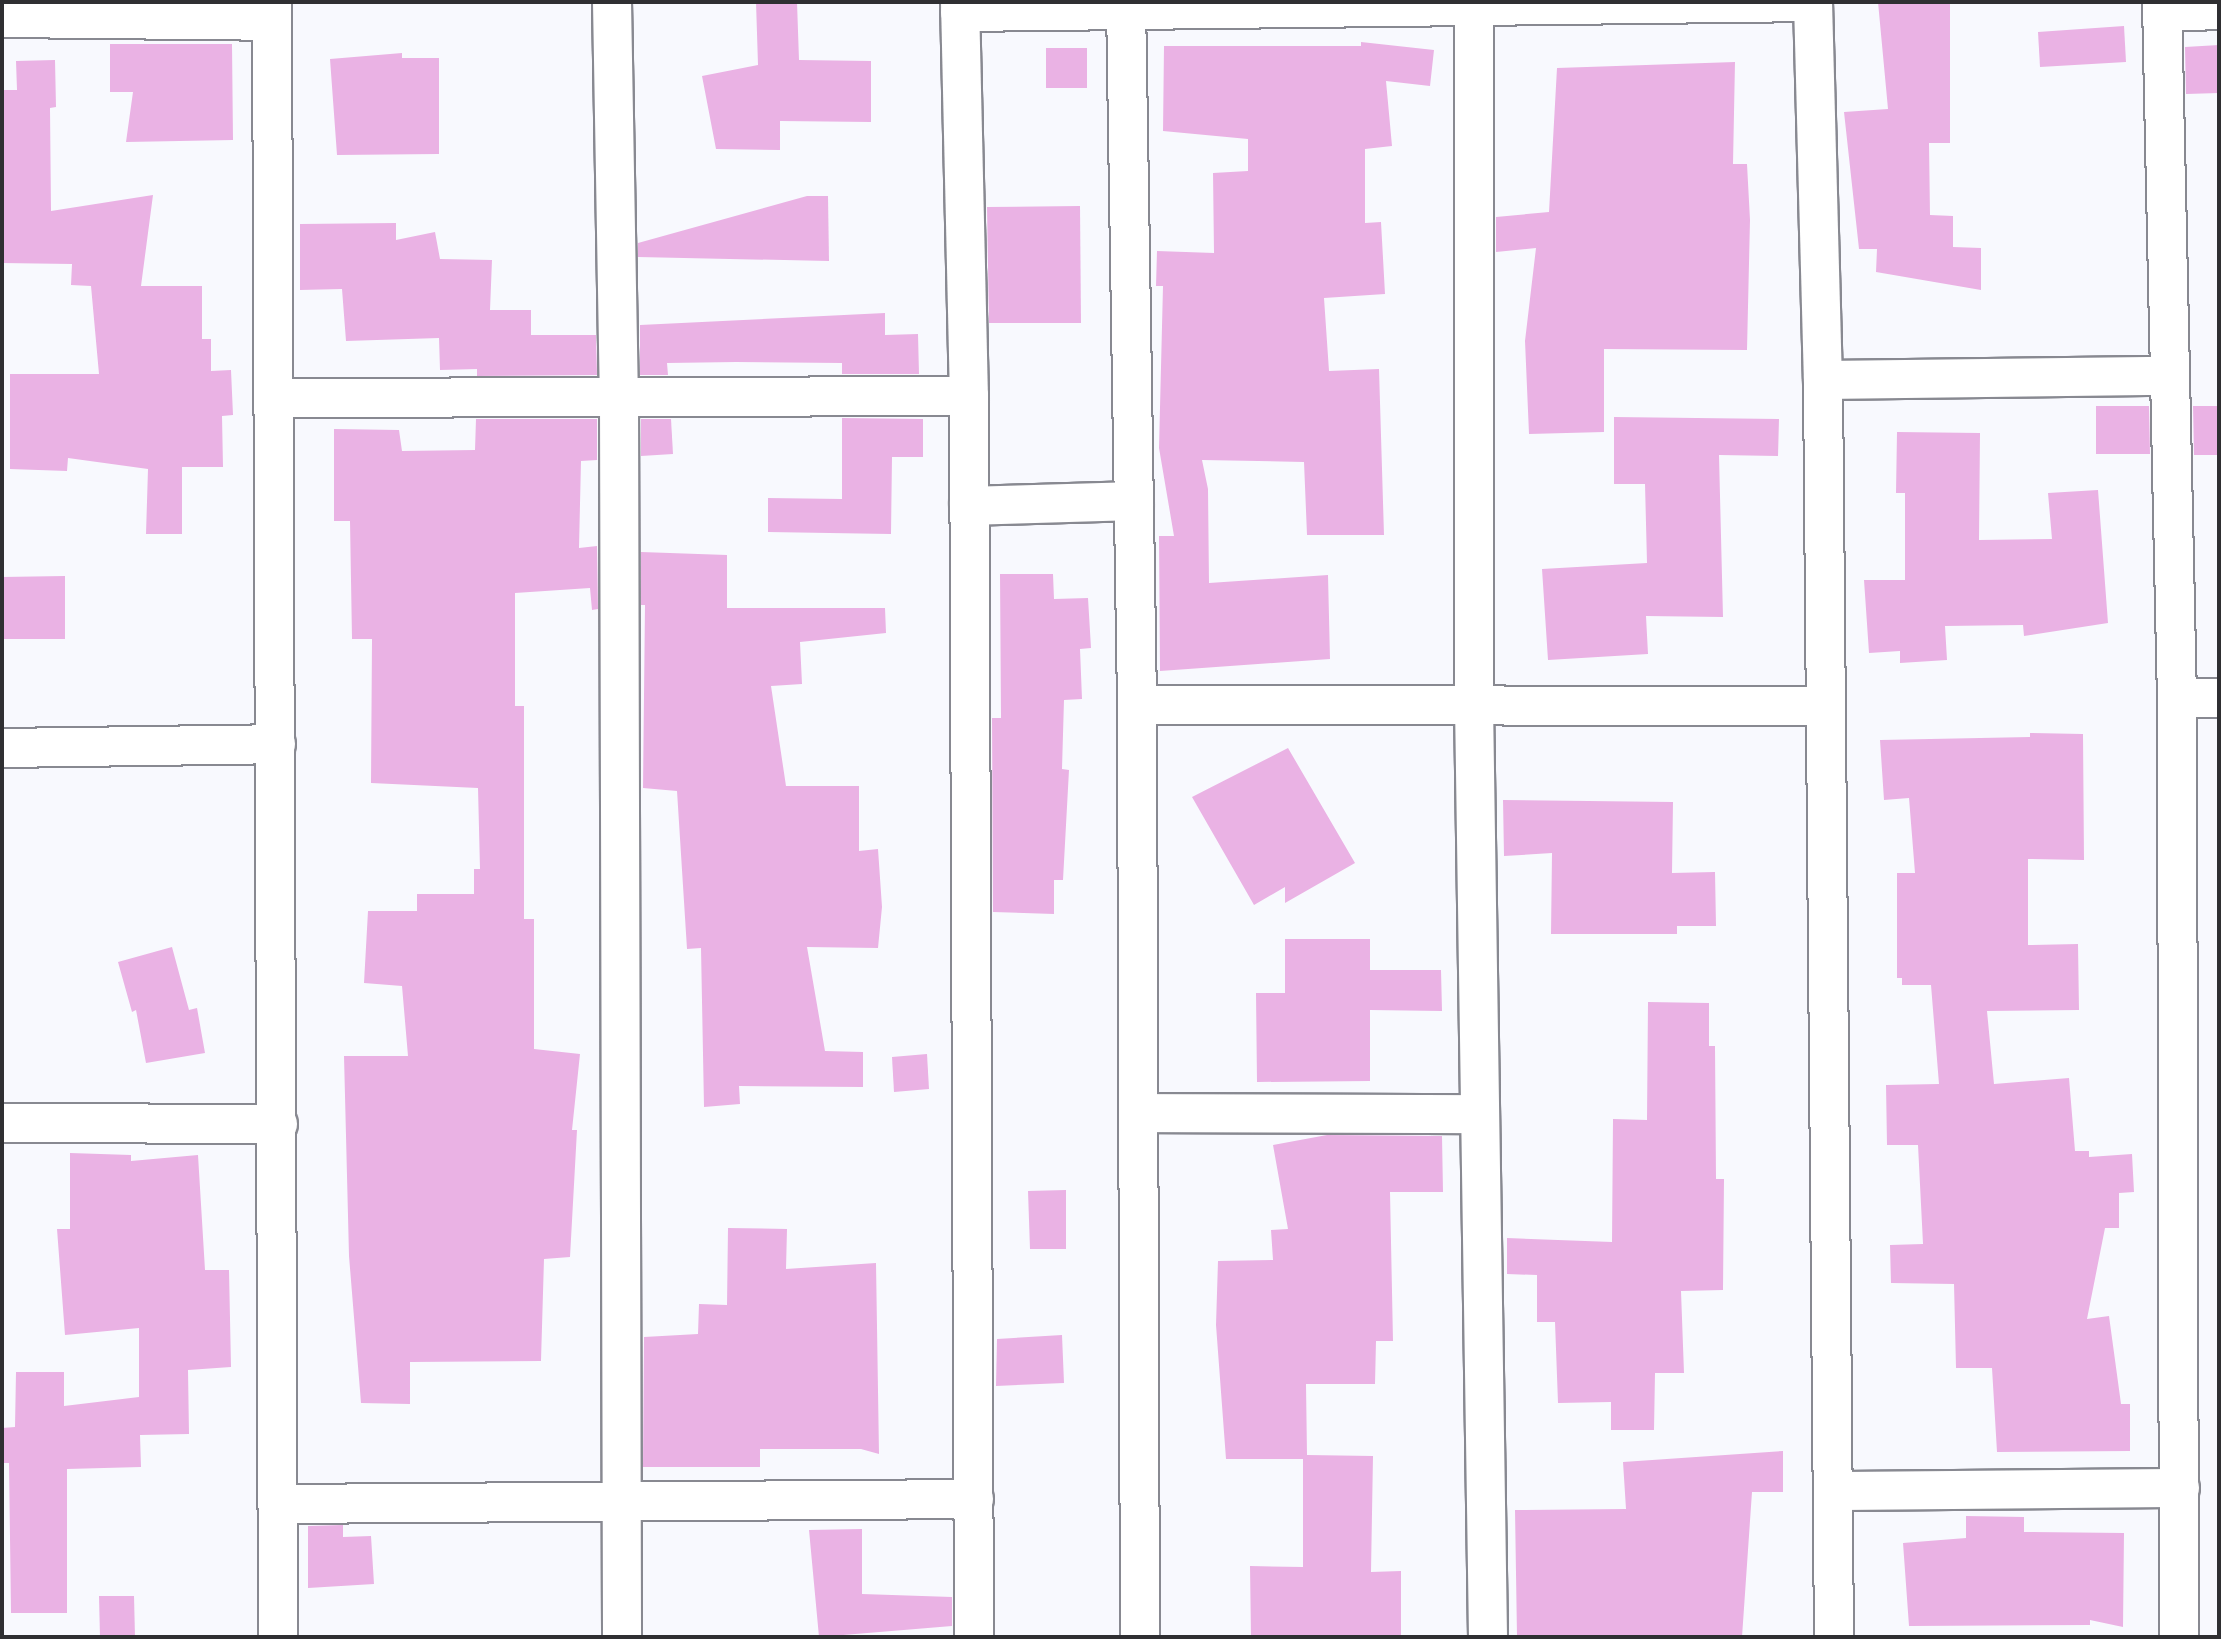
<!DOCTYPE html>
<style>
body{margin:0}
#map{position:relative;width:2221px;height:1639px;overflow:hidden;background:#f8f9fe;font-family:"Fira Sans",sans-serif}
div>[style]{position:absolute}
.building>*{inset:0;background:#eab2e4}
.roads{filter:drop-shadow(2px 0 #888991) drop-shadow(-2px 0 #888991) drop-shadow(0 2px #888991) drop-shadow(0 -2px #888991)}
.street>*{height:38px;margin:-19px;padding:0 19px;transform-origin:19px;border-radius:19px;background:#fff}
span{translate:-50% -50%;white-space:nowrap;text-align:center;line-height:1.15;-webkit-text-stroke:7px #f8f9fe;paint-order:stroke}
.frame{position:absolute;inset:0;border:4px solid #2f2f32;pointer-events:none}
</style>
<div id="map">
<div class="building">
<i style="clip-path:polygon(756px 2px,797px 2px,799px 60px,871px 61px,871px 122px,780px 121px,780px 150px,716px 149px,702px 76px,758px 65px)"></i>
<i style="clip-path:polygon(1878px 2px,1950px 2px,1950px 143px,1929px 143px,1930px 215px,1953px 216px,1953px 247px,1981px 248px,1981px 290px,1876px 272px,1877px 249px,1859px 249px,1844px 112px,1888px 109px)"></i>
<i style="clip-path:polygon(2124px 26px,2126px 62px,2040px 67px,2038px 32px)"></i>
<i style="clip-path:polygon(1361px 42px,1434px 50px,1430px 86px,1386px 81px,1392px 146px,1365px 149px,1365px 223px,1381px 222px,1385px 294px,1324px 298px,1329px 371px,1379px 369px,1384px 535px,1307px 535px,1304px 462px,1202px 460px,1208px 489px,1209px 583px,1328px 575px,1330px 659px,1160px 671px,1159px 536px,1174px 536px,1159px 448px,1163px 286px,1156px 286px,1157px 251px,1214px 253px,1213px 173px,1248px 171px,1248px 139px,1163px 131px,1164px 46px,1361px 46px)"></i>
<i style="clip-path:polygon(110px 44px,232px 44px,233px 140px,126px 142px,133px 92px,110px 92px)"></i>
<i style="clip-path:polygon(2219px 45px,2219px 93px,2186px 94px,2185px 47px)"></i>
<i style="clip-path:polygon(1046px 48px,1087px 48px,1087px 88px,1046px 88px)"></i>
<i style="clip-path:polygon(402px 53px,402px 58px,439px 58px,439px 154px,337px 155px,330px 59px)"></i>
<i style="clip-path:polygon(55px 60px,56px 107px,50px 108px,51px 211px,153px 195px,141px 286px,202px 286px,202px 339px,211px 339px,211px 371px,231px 370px,233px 415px,222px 416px,223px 467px,182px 467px,182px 534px,146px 534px,148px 469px,68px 458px,67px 471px,10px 469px,10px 374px,99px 374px,91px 286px,71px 285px,72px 264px,2px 263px,2px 90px,17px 90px,16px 61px)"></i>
<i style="clip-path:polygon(1735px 62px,1733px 164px,1747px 164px,1750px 220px,1747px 350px,1604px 349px,1604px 432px,1529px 434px,1525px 341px,1536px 248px,1496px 252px,1496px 217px,1549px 212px,1557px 68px)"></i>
<i style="clip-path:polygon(807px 196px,828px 196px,829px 261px,638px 257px,638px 243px)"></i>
<i style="clip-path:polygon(1080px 206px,1081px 323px,989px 323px,987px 207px)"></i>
<i style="clip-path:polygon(396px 223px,396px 240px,435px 232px,440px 259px,492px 260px,490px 310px,531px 310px,531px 335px,596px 335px,597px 375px,477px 376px,477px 369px,440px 370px,439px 338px,346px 341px,342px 289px,300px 290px,300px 224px)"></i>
<i style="clip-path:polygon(885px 313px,885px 335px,918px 334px,919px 374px,842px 374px,842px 363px,736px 362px,667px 363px,668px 375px,640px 375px,640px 325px)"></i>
<i style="clip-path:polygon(2096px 406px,2149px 406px,2150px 454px,2096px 454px)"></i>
<i style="clip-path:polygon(2193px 406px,2219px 406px,2219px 455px,2194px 455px)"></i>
<i style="clip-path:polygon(1614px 417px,1779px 419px,1778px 456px,1719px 455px,1723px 617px,1646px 616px,1648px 654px,1548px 660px,1542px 569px,1647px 563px,1645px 484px,1614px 484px)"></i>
<i style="clip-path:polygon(842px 418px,923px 419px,923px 457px,892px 457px,891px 534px,768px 532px,768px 498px,842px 499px)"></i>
<i style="clip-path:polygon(476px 419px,597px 419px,597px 460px,581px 461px,579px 548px,597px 546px,598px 609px,592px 610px,590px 588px,515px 593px,515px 706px,524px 706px,524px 919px,534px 919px,534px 1049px,580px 1054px,572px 1130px,577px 1130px,570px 1257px,544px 1259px,541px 1361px,410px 1362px,410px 1404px,361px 1403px,349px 1256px,344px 1056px,408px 1056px,402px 986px,364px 983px,368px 911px,417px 911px,417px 894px,474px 894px,474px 869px,480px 869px,478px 788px,371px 783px,372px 639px,352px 639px,350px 521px,334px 521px,334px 429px,399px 430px,402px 451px,475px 450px)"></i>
<i style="clip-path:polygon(641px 419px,671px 419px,673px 454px,641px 456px)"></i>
<i style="clip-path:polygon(1897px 432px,1980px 433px,1979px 540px,2052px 539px,2048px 493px,2098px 490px,2108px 623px,2024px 636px,2023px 625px,1945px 626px,1947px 660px,1900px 663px,1900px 651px,1869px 653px,1864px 580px,1905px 580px,1905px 493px,1896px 493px)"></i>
<i style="clip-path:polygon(641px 552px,727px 555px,727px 608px,885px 608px,886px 633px,800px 642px,802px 684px,771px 686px,786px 786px,859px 786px,859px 851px,878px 849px,882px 907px,878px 948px,807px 947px,825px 1051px,863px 1052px,863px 1087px,739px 1086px,740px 1104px,704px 1107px,701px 948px,687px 949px,677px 791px,643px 788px,645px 605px,641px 605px)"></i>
<i style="clip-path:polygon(1000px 574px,1053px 574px,1054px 599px,1088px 598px,1091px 648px,1080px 649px,1082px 699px,1064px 700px,1062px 769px,1069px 770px,1063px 880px,1054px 880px,1054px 914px,993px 912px,992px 718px,1001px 718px)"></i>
<i style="clip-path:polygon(65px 576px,65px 639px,2px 639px,2px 577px)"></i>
<i style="clip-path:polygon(2030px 733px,2083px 734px,2084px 860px,2028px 859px,2028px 945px,2078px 944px,2079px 1010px,1987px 1011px,1994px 1084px,2069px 1078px,2075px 1151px,2089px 1151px,2089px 1157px,2132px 1154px,2134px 1192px,2119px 1193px,2119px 1228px,2105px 1228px,2087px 1319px,2109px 1316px,2121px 1404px,2130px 1404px,2130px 1451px,1997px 1452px,1992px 1368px,1956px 1368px,1954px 1284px,1891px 1283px,1890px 1245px,1923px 1244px,1918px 1145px,1887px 1145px,1886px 1085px,1939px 1084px,1931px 985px,1902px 985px,1902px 978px,1897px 978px,1897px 873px,1915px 873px,1909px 798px,1884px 800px,1880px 740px,2030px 737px)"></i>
<i style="clip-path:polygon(1288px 748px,1355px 863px,1285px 903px,1285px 887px,1254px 905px,1192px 797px)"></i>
<i style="clip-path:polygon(1503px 800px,1673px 802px,1672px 873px,1715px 872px,1716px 926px,1677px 926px,1677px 934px,1551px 934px,1552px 853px,1504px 856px)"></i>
<i style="clip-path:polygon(1285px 939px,1370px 939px,1370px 970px,1441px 970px,1442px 1011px,1370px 1010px,1370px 1081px,1257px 1082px,1256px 993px,1285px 993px)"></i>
<i style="clip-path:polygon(172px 947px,189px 1010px,197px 1008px,205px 1053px,146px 1063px,136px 1010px,132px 1012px,118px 962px)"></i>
<i style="clip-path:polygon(1648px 1002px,1709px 1003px,1709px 1046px,1715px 1046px,1716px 1179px,1724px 1179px,1723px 1290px,1681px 1291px,1684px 1373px,1655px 1373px,1654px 1430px,1611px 1430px,1611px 1402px,1558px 1403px,1555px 1322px,1537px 1322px,1537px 1275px,1507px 1274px,1507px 1238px,1612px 1242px,1613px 1119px,1647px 1120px)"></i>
<i style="clip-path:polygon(927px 1054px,929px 1089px,894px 1092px,892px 1057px)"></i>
<i style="clip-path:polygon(1327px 1135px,1442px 1136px,1443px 1192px,1390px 1192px,1393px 1341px,1376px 1341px,1375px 1384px,1306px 1384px,1307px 1455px,1373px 1456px,1371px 1572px,1401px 1571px,1401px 1637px,1251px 1637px,1250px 1566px,1303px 1567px,1303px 1459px,1226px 1459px,1216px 1325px,1218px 1261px,1273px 1260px,1271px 1230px,1288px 1229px,1273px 1145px)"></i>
<i style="clip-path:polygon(70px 1153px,131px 1155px,131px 1161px,198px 1155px,205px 1270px,229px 1270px,231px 1367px,188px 1370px,189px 1434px,140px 1435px,141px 1467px,67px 1469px,67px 1613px,11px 1613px,9px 1463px,2px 1463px,2px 1428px,15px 1427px,16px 1372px,64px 1372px,64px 1406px,139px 1397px,139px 1328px,65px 1335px,57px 1229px,70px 1229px)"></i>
<i style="clip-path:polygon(1066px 1190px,1066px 1249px,1030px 1249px,1028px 1191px)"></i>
<i style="clip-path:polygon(728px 1228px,787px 1229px,786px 1269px,876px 1263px,879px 1454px,861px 1449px,760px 1449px,760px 1467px,643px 1467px,644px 1337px,698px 1334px,699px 1304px,727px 1305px)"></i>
<i style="clip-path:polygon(1062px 1335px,1064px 1383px,996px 1386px,997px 1339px)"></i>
<i style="clip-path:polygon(1783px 1451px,1783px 1492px,1752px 1492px,1742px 1637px,1517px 1637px,1515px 1510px,1626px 1509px,1623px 1462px)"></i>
<i style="clip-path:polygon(1966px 1516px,2024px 1517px,2024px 1532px,2124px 1533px,2123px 1627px,2090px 1620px,2090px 1625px,1909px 1626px,1903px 1543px,1966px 1538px)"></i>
<i style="clip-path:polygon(343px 1525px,343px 1537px,371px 1536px,374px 1584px,308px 1588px,308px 1526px)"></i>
<i style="clip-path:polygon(862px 1529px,862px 1594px,952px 1597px,952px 1626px,819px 1637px,809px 1530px)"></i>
<i style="clip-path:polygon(99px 1596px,134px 1596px,135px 1637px,100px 1637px)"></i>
</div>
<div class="roads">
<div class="street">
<i style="left:272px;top:2px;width:1635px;rotate:89.79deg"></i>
<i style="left:612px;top:2px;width:397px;rotate:89deg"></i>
<i style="left:619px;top:399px;width:1238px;rotate:89.86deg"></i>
<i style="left:960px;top:2px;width:394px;rotate:88.7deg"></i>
<i style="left:969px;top:396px;width:1241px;rotate:89.77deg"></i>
<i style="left:1126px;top:2px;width:703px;rotate:89.1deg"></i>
<i style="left:1137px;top:705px;width:932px;rotate:89.82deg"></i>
<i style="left:1474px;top:2px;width:702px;rotate:90deg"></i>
<i style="left:1474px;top:704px;width:933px;rotate:89.14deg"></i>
<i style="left:1813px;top:2px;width:378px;rotate:88.5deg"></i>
<i style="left:1823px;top:380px;width:1257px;rotate:89.5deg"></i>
<i style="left:2162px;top:2px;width:696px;rotate:88.77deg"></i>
<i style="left:2177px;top:698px;width:939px;rotate:89.88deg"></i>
<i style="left:960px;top:12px;width:853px;rotate:-0.67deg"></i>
<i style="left:2162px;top:12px;width:57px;rotate:-2deg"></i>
<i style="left:2px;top:18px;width:270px;rotate:0.6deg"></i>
<i style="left:1823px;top:380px;width:346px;rotate:-0.7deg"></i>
<i style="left:274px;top:398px;width:695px;rotate:-0.16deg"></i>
<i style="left:969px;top:506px;width:165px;rotate:-1.7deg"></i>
<i style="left:2177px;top:698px;width:42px"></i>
<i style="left:1137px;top:705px;width:688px;rotate:0.08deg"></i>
<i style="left:2px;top:748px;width:274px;rotate:-0.8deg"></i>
<i style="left:1139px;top:1113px;width:341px;rotate:0.2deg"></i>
<i style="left:2px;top:1123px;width:276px;rotate:0.2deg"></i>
<i style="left:1835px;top:1491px;width:345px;rotate:-0.5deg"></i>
<i style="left:279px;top:1504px;width:695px;rotate:-0.41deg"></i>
</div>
</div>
<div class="frame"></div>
</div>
